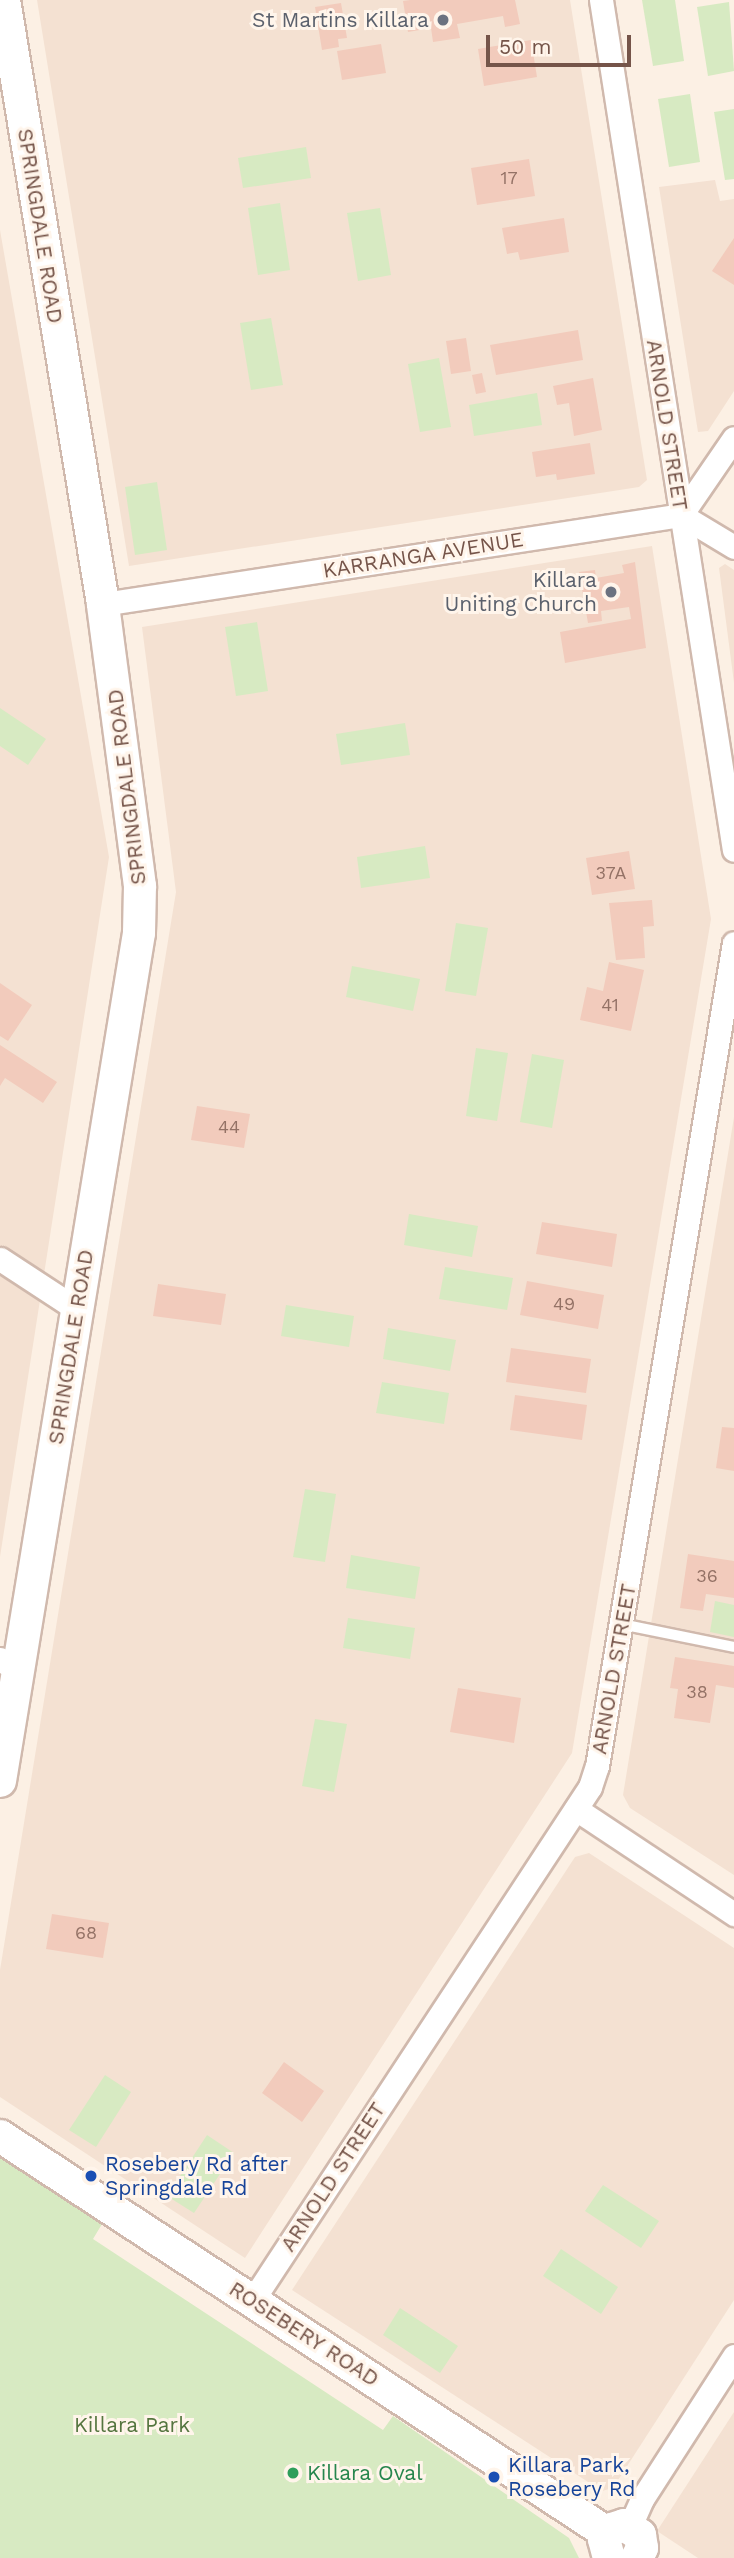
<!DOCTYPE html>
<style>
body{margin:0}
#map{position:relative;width:734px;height:2558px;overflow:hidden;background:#fcf0e4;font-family:"Work Sans",sans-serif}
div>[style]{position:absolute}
.residential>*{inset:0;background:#f4e1d2}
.green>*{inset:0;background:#d7eac2}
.building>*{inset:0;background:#f2cbbc}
.roads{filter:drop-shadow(2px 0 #d0b9ad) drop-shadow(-2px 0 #d0b9ad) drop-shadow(0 2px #d0b9ad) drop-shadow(0 -2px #d0b9ad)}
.service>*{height:10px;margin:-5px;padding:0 5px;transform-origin:5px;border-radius:5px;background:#fff}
.minor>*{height:23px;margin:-11.5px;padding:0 11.5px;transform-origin:11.5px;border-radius:11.5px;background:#fff}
.secondary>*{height:32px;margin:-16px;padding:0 16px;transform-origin:16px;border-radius:16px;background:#fff}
.dots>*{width:19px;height:19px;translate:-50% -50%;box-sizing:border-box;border:4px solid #fff5eb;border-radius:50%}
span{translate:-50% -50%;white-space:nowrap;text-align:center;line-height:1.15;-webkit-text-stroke:6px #fff5eb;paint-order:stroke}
.number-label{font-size:18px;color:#947266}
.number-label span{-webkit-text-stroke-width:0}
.worship-label{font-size:21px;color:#5b616d}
.right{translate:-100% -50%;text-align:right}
.street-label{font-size:21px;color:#755449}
.transit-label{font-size:21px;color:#164399}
.left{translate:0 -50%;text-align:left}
.park-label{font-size:21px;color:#55753f}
.leisure-label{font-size:21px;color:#27864d}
.scale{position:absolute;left:486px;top:35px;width:145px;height:32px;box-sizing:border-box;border:4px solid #755449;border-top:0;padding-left:9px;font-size:21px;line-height:24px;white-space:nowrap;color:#755449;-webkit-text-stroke:5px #fff5eb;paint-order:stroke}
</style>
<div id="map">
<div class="residential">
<i style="clip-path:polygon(37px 0,570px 0,647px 480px,639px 487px,129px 566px)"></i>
<i style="clip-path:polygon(715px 180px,720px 201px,734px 199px,734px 391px,708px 431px,698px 432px,659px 187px)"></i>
<i style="clip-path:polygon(0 230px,109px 857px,0 1557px)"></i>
<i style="clip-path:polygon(652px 546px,711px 919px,572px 1753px,245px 2258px,0 2097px,0 1970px,176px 892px,142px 627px)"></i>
<i style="clip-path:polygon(725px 564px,734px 570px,734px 683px,719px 568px)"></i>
<i style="clip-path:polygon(734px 1117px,734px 1875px,630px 1808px,623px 1795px)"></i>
<i style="clip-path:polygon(589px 1853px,734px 1948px,734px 2300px,613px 2488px,602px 2491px,292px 2290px,575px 1857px)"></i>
<i style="clip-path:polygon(734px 2412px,734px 2558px,698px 2558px,657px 2531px)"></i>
</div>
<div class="green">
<i style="clip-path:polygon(642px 0,675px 0,684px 61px,653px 66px)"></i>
<i style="clip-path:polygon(729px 2px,734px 71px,708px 76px,697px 7px)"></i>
<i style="clip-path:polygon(690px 94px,700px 162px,669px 167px,658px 99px)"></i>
<i style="clip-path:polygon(734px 109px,734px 179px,725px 180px,714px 112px)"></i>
<i style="clip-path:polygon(306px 147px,311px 178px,243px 188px,238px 158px)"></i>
<i style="clip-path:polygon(280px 203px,290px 270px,258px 275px,248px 208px)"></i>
<i style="clip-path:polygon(380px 208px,391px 275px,358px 281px,347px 213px)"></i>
<i style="clip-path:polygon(271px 318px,283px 385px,251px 390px,240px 323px)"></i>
<i style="clip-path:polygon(439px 358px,451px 427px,420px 432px,408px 364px)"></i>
<i style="clip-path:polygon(537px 393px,542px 425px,474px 436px,469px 405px)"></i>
<i style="clip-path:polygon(157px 482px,167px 550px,135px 555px,125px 487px)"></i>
<i style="clip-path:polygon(257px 622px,268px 691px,236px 696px,225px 627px)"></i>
<i style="clip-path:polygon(0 708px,46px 739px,28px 765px,0 746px)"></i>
<i style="clip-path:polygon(405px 723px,410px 755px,341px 765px,336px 734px)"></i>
<i style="clip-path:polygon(425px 846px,430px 878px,361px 888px,357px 857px)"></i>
<i style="clip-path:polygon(456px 923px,488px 928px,476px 996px,445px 991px)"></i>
<i style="clip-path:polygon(352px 966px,420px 979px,413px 1011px,346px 997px)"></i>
<i style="clip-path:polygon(476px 1048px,508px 1053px,497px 1121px,466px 1116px)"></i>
<i style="clip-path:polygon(532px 1054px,564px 1060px,552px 1128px,520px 1122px)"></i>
<i style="clip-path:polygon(409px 1214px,478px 1226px,472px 1257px,404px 1245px)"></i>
<i style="clip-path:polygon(445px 1267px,513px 1278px,507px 1310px,439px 1299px)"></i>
<i style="clip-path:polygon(286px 1305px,354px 1316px,349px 1347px,281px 1336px)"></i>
<i style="clip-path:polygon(388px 1328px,456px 1340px,450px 1371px,383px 1359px)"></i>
<i style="clip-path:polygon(382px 1382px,449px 1393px,444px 1424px,376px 1413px)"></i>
<i style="clip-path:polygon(305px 1489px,336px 1494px,325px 1562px,293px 1557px)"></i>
<i style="clip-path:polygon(351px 1555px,420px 1567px,415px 1599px,346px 1588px)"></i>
<i style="clip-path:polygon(715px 1601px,734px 1605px,734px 1637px,710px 1632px)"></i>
<i style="clip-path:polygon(348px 1618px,415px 1628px,410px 1659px,343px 1648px)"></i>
<i style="clip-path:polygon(315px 1719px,347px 1724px,334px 1792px,302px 1786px)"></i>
<i style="clip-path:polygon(105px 2075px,131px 2092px,96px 2147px,69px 2130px)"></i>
<i style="clip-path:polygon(207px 2135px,234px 2153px,194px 2213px,167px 2196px)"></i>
<i style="clip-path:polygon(0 2158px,102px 2224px,93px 2239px,383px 2430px,393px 2416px,569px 2538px,579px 2558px,0 2558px)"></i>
<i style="clip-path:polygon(603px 2185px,659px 2221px,641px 2248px,585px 2211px)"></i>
<i style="clip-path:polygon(561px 2249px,618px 2287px,601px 2314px,543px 2276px)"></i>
<i style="clip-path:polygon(400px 2308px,458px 2346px,440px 2373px,383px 2335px)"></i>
</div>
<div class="building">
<i style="clip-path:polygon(410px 0,515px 0,520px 24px,505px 27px,503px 16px,457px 24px,460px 38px,433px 42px,431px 28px,408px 32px,403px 1px)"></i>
<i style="clip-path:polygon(341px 3px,347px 38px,338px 39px,339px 47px,322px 50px,315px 7px)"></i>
<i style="clip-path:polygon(531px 40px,537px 77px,484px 86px,478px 49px)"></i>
<i style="clip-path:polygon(381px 44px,386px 73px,342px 80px,337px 51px)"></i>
<i style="clip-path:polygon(529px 159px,535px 196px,477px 205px,471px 168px)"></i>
<i style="clip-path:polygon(564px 218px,569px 252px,520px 260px,518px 252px,507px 254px,502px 228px)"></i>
<i style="clip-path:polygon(734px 238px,734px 285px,712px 271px)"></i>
<i style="clip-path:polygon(578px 330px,583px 360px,496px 375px,490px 345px)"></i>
<i style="clip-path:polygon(466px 338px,471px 371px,451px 374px,446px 341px)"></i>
<i style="clip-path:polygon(482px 373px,486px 392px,476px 394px,472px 375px)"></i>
<i style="clip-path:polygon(593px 378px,602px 430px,574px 436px,569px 403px,557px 405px,553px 386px)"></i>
<i style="clip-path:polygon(590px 443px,595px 474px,557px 480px,556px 474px,536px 477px,532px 452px)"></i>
<i style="clip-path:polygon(635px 562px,646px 648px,565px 663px,560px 632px,631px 619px,629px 607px,601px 611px,602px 621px,588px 623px,579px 572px,595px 570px,596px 578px,624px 573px,622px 565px)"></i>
<i style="clip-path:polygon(629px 851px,635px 889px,592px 895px,586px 858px)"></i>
<i style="clip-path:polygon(652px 900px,654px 926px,643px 927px,645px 958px,616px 960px,609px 903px)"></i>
<i style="clip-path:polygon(609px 962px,644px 970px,631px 1031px,580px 1020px,587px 987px,603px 991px)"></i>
<i style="clip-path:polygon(0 983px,32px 1005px,8px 1041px,0 1036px)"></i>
<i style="clip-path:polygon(0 1045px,57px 1082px,43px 1103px,5px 1078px,0 1086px)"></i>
<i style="clip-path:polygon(197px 1106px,250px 1114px,244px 1148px,191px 1140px)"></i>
<i style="clip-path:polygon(542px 1222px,617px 1234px,612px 1267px,536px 1254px)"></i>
<i style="clip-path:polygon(527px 1281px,604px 1295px,598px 1329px,520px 1315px)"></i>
<i style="clip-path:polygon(158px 1284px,226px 1294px,221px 1325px,153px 1316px)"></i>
<i style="clip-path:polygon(511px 1348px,591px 1359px,586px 1393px,506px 1382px)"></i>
<i style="clip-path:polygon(515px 1395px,587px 1405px,582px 1440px,510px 1430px)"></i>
<i style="clip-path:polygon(722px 1427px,734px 1428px,734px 1471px,716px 1468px)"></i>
<i style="clip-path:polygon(688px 1554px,734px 1561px,734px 1598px,706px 1594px,703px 1611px,680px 1608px)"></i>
<i style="clip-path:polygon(675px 1657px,734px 1666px,734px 1688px,716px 1685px,710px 1723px,674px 1718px,678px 1689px,670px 1688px)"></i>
<i style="clip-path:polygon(458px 1688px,521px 1698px,514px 1743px,450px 1732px)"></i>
<i style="clip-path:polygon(52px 1914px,109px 1923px,103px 1958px,46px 1949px)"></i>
<i style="clip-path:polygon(284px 2062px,324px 2091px,302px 2122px,262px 2093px)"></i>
</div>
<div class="roads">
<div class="service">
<i style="left:621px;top:1624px;width:115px;rotate:11.5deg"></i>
</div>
<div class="minor">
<i style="left:601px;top:0;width:860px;rotate:81.11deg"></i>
<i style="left:681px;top:515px;width:93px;rotate:-55.5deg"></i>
<i style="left:103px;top:604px;width:585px;rotate:-8.75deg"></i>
<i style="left:681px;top:515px;width:62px;rotate:31.1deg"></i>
<i style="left:0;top:1259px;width:93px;rotate:33.2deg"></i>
<i style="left:0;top:1659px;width:22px;rotate:34deg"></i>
<i style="left:576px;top:1809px;width:190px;rotate:33.6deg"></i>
<i style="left:252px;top:2301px;width:615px;rotate:-56.67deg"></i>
<i style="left:590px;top:1787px;width:22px;rotate:-72deg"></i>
<i style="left:597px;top:1766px;width:834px;rotate:-80.55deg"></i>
<i style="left:630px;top:2526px;width:30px;rotate:-66deg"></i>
<i style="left:642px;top:2499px;width:170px;rotate:-57.2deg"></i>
</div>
<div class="secondary">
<i style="left:0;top:1781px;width:859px;rotate:-80.69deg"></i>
<i style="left:139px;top:933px;width:47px;rotate:-88.8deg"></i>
<i style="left:140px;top:886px;width:284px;rotate:-97.5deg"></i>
<i style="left:103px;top:604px;width:612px;rotate:-99.31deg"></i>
<i style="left:0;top:2136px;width:725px;rotate:33.19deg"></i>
<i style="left:609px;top:2558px;width:20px;rotate:-105deg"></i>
<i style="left:604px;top:2539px;width:13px;rotate:-51deg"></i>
<i style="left:612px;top:2529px;width:13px;rotate:-18deg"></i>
<i style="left:624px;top:2525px;width:19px;rotate:32deg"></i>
<i style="left:640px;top:2535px;width:13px;rotate:81deg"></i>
<i style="left:642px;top:2548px;width:11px;rotate:117deg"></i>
</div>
</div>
<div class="dots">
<i style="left:443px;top:20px;background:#6b7280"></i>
<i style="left:611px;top:592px;background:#6b7280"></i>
<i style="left:91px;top:2176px;background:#1a4fb4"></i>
<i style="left:293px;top:2473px;background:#2e9e5b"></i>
<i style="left:494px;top:2477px;background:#1a4fb4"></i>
</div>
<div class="number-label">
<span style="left:509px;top:178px">17</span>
<span style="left:611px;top:873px">37A</span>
<span style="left:610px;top:1005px">41</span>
<span style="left:229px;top:1127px">44</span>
<span style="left:564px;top:1304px">49</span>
<span style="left:707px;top:1576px">36</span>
<span style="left:697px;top:1692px">38</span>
<span style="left:86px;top:1933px">68</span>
</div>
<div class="worship-label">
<span class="right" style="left:429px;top:20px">St Martins Killara</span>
<span class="right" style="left:597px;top:592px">Killara<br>Uniting Church</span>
</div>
<div class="street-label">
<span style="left:40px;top:226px;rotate:81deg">SPRINGDALE ROAD</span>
<span style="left:667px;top:425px;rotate:81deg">ARNOLD STREET</span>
<span style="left:423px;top:555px;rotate:-9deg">KARRANGA AVENUE</span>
<span style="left:127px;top:787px;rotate:-97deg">SPRINGDALE ROAD</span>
<span style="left:71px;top:1347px;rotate:-81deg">SPRINGDALE ROAD</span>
<span style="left:614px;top:1669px;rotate:-80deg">ARNOLD STREET</span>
<span style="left:333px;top:2177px;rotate:-57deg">ARNOLD STREET</span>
<span style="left:304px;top:2334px;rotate:33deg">ROSEBERY ROAD</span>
</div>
<div class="transit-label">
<span class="left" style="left:105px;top:2176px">Rosebery Rd after<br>Springdale Rd</span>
<span class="left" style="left:508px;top:2477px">Killara Park,<br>Rosebery Rd</span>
</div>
<div class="park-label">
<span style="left:132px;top:2425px">Killara Park</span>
</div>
<div class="leisure-label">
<span class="left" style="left:307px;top:2473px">Killara Oval</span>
</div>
<div class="scale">50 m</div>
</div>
